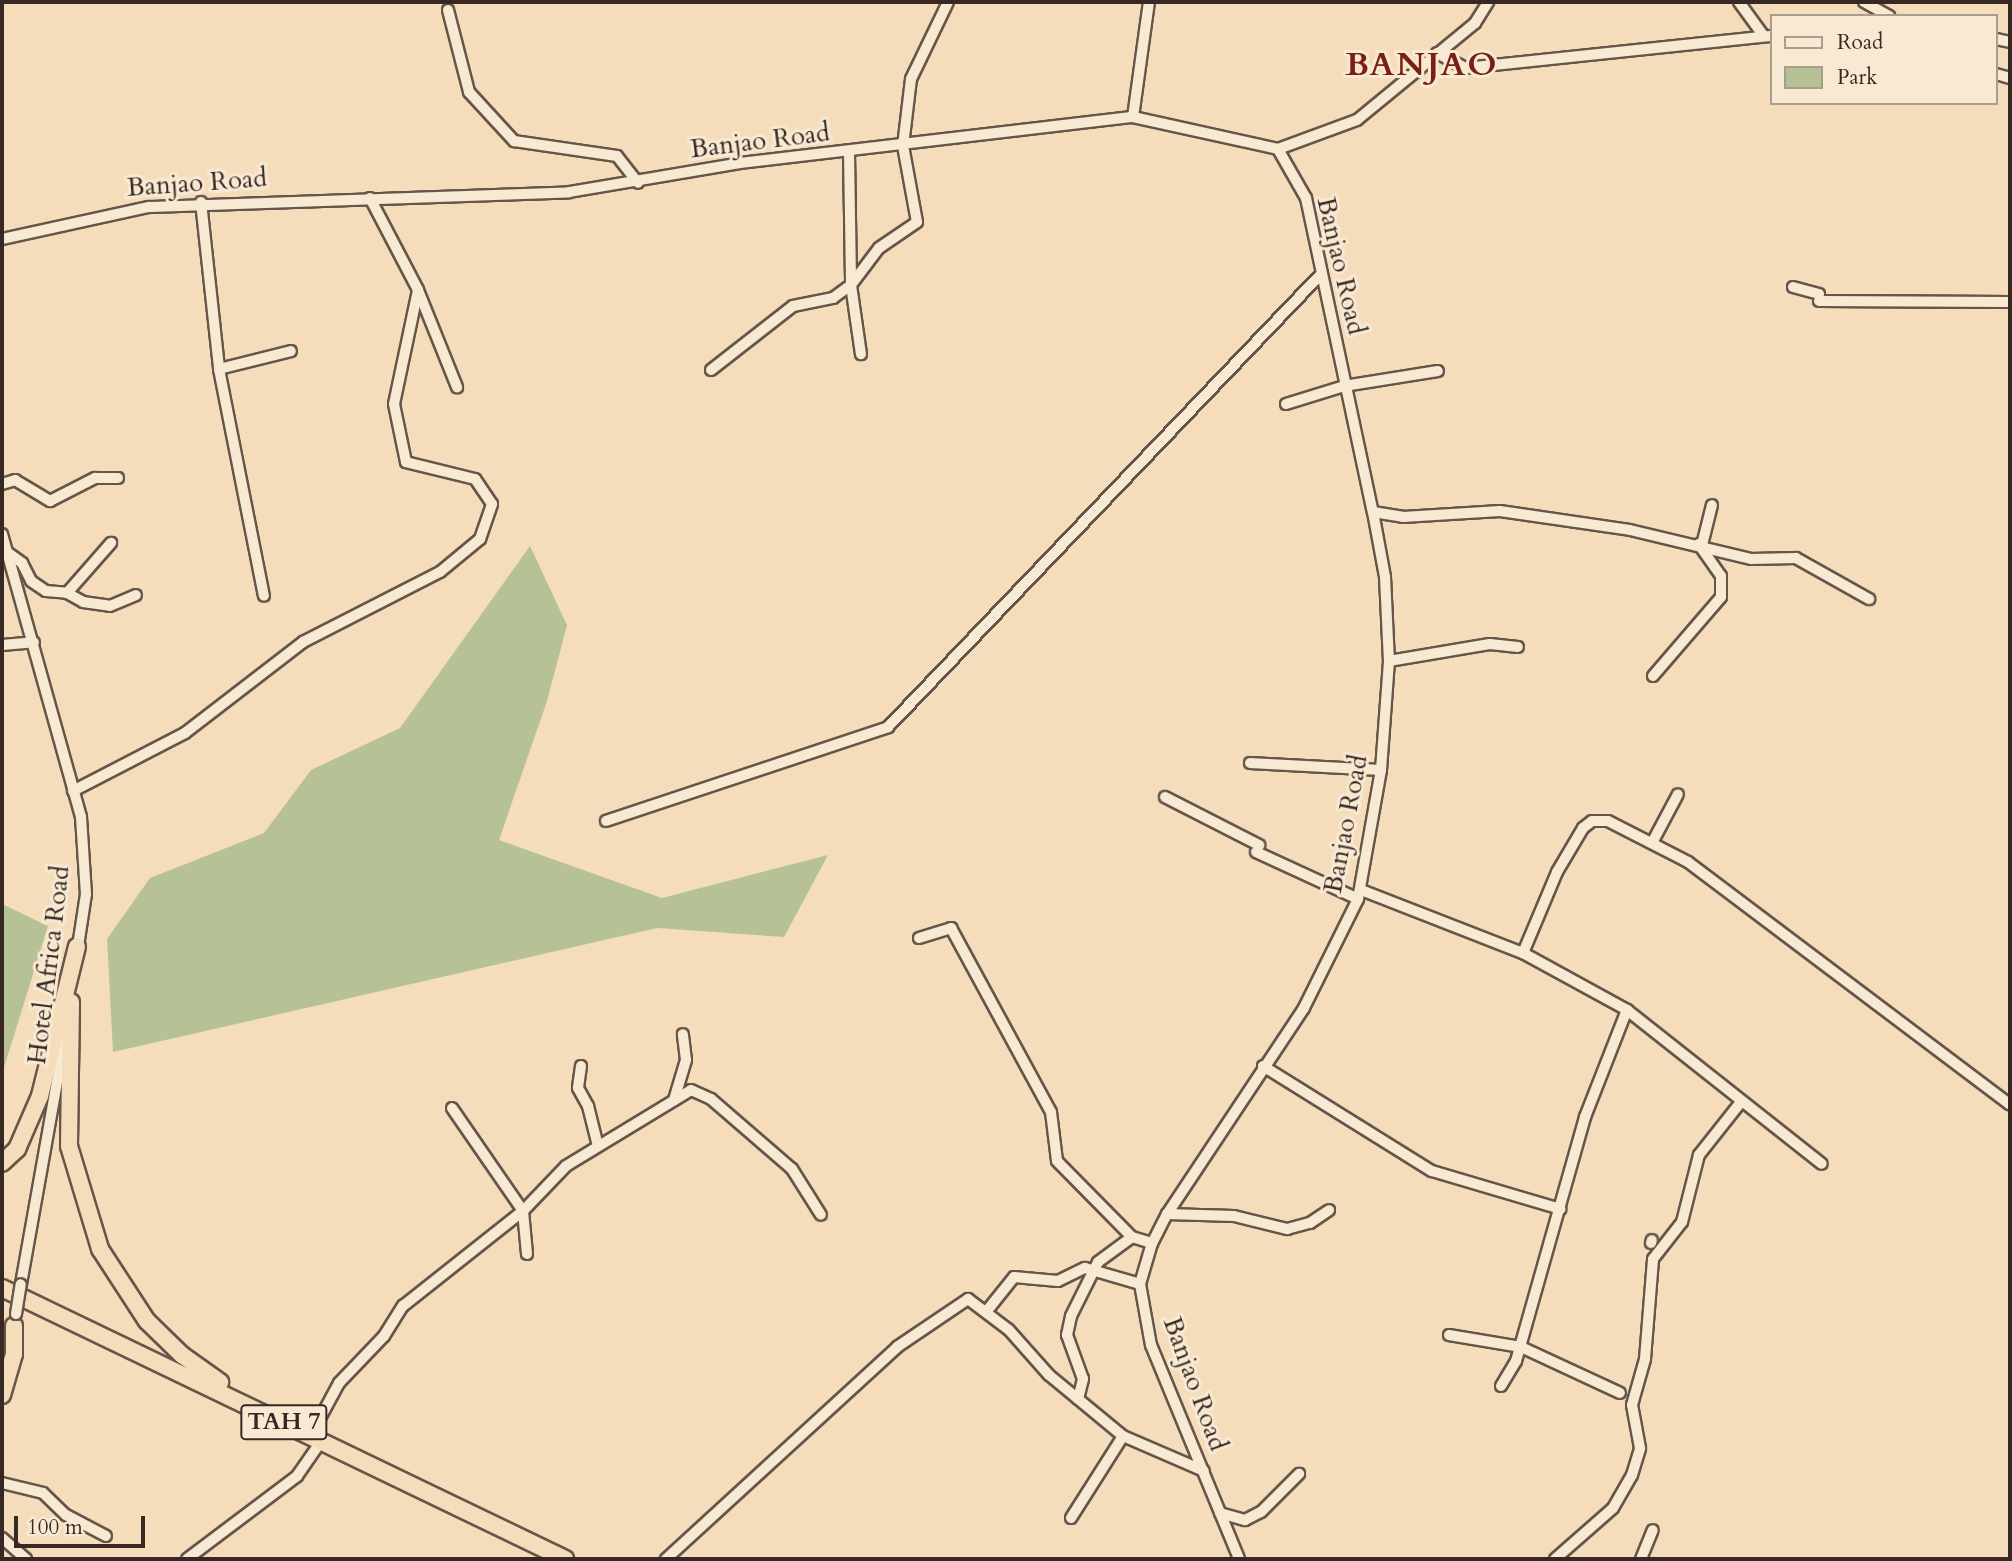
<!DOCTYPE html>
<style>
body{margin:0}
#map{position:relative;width:2012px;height:1561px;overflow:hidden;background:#f5ddbc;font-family:Cardo,serif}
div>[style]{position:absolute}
.green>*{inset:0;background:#b6c296}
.roads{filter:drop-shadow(2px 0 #665549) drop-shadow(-2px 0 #665549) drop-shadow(0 2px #665549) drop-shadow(0 -2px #665549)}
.minor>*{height:10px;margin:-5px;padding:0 5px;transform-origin:5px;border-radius:5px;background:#f8e9d3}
.highway>*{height:16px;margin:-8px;padding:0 8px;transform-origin:8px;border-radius:8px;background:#f5ddbc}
.bridges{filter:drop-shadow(2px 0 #665549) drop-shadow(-2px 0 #665549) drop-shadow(0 2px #665549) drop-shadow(0 -2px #665549)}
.minor-bridge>*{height:10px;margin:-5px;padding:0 5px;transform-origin:5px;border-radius:5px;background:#f8e9d3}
span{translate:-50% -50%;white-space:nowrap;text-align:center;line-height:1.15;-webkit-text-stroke:6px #f8e9d3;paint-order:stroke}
.shield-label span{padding:2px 5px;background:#f8e9d3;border:2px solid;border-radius:5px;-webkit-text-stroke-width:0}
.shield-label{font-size:24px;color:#372823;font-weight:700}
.street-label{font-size:26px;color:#372823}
.district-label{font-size:33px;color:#7a1f14;font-weight:700;letter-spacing:2px}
.frame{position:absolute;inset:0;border:4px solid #372823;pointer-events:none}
.legend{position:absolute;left:1770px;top:14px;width:228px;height:91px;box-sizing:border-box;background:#f8e9d3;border:2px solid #ab9c8d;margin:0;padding:9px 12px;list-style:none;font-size:21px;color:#372823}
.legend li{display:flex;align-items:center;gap:14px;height:35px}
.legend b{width:35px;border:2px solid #ab9c8d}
.scale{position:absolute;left:14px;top:1516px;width:131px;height:32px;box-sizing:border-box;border:4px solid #372823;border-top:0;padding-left:9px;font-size:21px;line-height:24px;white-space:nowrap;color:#372823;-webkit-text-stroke:5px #f8e9d3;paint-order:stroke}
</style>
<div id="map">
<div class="green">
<i style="clip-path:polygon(530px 546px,567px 625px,547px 701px,499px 840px,662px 898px,828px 855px,784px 937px,657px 928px,113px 1052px,107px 939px,150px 878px,264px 833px,311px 770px,400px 728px)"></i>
<i style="clip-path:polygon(2px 904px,48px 926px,2px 1074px)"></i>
</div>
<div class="roads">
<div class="minor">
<i style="left:1739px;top:2px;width:39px;rotate:54deg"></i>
<i style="left:1864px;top:2px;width:29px;rotate:29deg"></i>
<i style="left:448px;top:10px;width:85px;rotate:75.6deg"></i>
<i style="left:469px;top:92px;width:67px;rotate:47.4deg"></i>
<i style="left:514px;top:141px;width:104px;rotate:8.3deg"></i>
<i style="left:617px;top:156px;width:34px;rotate:52deg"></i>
<i style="left:1996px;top:39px;width:14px;rotate:12deg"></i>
<i style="left:1437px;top:53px;width:32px;rotate:28deg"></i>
<i style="left:1465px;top:68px;width:309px;rotate:-6deg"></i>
<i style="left:1996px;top:74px;width:15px;rotate:16deg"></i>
<i style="left:1133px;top:117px;width:116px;rotate:-82.1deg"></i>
<i style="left:1278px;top:149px;width:84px;rotate:-20.2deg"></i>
<i style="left:1357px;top:120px;width:153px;rotate:-39.4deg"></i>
<i style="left:1475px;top:23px;width:25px;rotate:-58deg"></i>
<i style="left:849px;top:153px;width:132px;rotate:89.1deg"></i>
<i style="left:851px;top:285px;width:70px;rotate:81.8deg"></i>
<i style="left:370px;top:198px;width:104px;rotate:62.4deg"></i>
<i style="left:418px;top:290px;width:105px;rotate:68.1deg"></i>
<i style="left:201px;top:202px;width:168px;rotate:83.8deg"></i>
<i style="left:219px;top:369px;width:231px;rotate:78.8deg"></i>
<i style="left:2px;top:239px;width:150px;rotate:-12.3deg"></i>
<i style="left:149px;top:207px;width:420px;rotate:-2deg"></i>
<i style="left:569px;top:192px;width:173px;rotate:-9.6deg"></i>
<i style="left:740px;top:163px;width:396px;rotate:-6.7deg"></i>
<i style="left:1133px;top:117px;width:148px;rotate:12.4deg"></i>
<i style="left:1278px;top:149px;width:56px;rotate:60.3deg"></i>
<i style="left:1306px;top:198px;width:321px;rotate:78deg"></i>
<i style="left:1373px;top:512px;width:66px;rotate:79.5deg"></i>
<i style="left:1385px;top:577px;width:84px;rotate:87.3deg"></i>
<i style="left:1389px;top:661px;width:109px;rotate:94.2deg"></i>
<i style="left:1381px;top:770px;width:131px;rotate:100.1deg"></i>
<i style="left:1358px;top:899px;width:122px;rotate:116.4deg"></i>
<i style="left:1304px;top:1008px;width:247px;rotate:123.6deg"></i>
<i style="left:1167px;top:1214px;width:33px;rotate:117deg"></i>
<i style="left:1152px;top:1243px;width:43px;rotate:106.3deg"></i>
<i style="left:1140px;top:1284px;width:62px;rotate:79.8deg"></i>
<i style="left:1151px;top:1345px;width:231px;rotate:67.6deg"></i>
<i style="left:1793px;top:287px;width:27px;rotate:15deg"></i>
<i style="left:1819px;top:301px;width:191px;rotate:0.3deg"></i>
<i style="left:219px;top:369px;width:74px;rotate:-14deg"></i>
<i style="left:711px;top:370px;width:104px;rotate:-38deg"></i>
<i style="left:793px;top:306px;width:41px;rotate:-11.3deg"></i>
<i style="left:833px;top:298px;width:22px;rotate:-36deg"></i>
<i style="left:851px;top:285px;width:46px;rotate:-52.9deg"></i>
<i style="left:879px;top:248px;width:46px;rotate:-34.4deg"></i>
<i style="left:917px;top:222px;width:77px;rotate:-100.4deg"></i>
<i style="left:903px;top:146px;width:67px;rotate:-83.2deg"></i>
<i style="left:911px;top:79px;width:85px;rotate:-64.3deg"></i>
<i style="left:1286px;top:404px;width:61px;rotate:-17.2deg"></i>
<i style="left:1344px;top:386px;width:95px;rotate:-9.1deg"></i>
<i style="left:2px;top:484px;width:14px;rotate:-17deg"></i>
<i style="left:15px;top:480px;width:41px;rotate:31deg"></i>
<i style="left:50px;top:501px;width:51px;rotate:-27.1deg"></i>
<i style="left:95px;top:478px;width:23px"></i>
<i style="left:1373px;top:512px;width:30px;rotate:9deg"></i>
<i style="left:1403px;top:517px;width:97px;rotate:-3.5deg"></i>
<i style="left:1500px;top:511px;width:131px;rotate:8.3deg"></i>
<i style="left:1630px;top:530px;width:124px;rotate:13.5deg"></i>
<i style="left:1751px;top:559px;width:45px;rotate:-1.3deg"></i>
<i style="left:1796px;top:558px;width:84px;rotate:29.3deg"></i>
<i style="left:2px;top:534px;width:294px;rotate:74.4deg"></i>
<i style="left:81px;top:817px;width:77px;rotate:86.3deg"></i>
<i style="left:86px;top:894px;width:60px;rotate:98.7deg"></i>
<i style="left:1702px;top:545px;width:41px;rotate:-76deg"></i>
<i style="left:7px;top:552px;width:19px;rotate:36deg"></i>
<i style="left:22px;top:563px;width:20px;rotate:63deg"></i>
<i style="left:31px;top:581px;width:18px;rotate:34deg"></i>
<i style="left:46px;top:591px;width:21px;rotate:5deg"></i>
<i style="left:67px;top:593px;width:67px;rotate:-48.7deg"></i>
<i style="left:67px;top:593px;width:18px;rotate:29deg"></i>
<i style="left:83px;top:602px;width:27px;rotate:8deg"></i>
<i style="left:110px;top:606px;width:28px;rotate:-23deg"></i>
<i style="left:2px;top:645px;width:32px;rotate:-5deg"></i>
<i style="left:1389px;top:661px;width:102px;rotate:-9.6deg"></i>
<i style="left:1490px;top:644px;width:28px;rotate:6deg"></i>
<i style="left:1653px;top:676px;width:104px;rotate:-49.3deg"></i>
<i style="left:1721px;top:597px;width:21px;rotate:-90deg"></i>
<i style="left:1721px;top:576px;width:39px;rotate:-125deg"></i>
<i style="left:1250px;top:763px;width:131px;rotate:3.1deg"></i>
<i style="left:73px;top:791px;width:126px;rotate:-27.4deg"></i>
<i style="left:185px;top:733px;width:149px;rotate:-37.6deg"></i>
<i style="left:303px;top:642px;width:154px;rotate:-27.1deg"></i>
<i style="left:440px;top:572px;width:52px;rotate:-39.5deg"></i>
<i style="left:480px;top:539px;width:37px;rotate:-71deg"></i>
<i style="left:492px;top:504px;width:30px;rotate:-124deg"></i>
<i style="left:475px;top:479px;width:71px;rotate:-166.2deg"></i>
<i style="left:406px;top:462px;width:59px;rotate:-101.7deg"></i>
<i style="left:394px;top:404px;width:116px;rotate:-78.1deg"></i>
<i style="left:1165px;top:797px;width:106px;rotate:27.1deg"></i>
<i style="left:606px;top:821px;width:297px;rotate:-18.4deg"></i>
<i style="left:888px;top:727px;width:627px;rotate:-46.29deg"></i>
<i style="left:1652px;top:843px;width:55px;rotate:-62deg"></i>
<i style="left:1256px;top:852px;width:112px;rotate:24.7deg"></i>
<i style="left:1361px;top:890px;width:174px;rotate:21.3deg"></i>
<i style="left:1523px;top:953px;width:119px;rotate:28.7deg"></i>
<i style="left:1627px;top:1010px;width:248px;rotate:38.3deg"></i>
<i style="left:919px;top:938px;width:34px;rotate:-17deg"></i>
<i style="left:951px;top:928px;width:209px;rotate:61.5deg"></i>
<i style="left:1051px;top:1112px;width:49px;rotate:83deg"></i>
<i style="left:1057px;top:1161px;width:107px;rotate:45.4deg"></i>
<i style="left:1132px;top:1237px;width:21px;rotate:17deg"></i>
<i style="left:1523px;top:953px;width:88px;rotate:-67.2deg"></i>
<i style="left:1557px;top:872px;width:51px;rotate:-59.4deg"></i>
<i style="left:1583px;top:828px;width:11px;rotate:-38deg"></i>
<i style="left:1592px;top:821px;width:16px"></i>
<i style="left:1608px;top:821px;width:90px;rotate:27.1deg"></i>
<i style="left:1688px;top:862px;width:403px;rotate:37deg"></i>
<i style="left:581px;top:1066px;width:22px;rotate:98deg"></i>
<i style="left:578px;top:1088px;width:21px;rotate:61deg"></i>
<i style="left:588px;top:1106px;width:38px;rotate:76deg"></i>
<i style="left:1263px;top:1066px;width:199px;rotate:31.9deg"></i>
<i style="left:1432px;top:1171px;width:134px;rotate:16.5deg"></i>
<i style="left:674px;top:1100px;width:42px;rotate:-73.3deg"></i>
<i style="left:686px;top:1060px;width:26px;rotate:-97deg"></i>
<i style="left:1167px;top:1214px;width:67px;rotate:1.7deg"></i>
<i style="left:1234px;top:1216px;width:55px;rotate:13.8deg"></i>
<i style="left:1287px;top:1229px;width:24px;rotate:-15deg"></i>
<i style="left:1310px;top:1223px;width:23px;rotate:-34deg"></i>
<i style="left:1651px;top:1243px;width:3px;rotate:-72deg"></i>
<i style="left:527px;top:1254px;width:43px;rotate:-95.3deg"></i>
<i style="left:523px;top:1211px;width:62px;rotate:-46.3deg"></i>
<i style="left:566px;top:1166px;width:146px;rotate:-31.3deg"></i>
<i style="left:691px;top:1090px;width:22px;rotate:24deg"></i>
<i style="left:711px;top:1099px;width:107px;rotate:40.8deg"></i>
<i style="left:792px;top:1169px;width:54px;rotate:57.8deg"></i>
<i style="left:21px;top:1284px;width:250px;rotate:-79.9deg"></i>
<i style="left:986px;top:1312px;width:45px;rotate:-51.3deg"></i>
<i style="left:1014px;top:1277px;width:44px;rotate:5.2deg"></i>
<i style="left:1058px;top:1281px;width:30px;rotate:-26deg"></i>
<i style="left:1085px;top:1268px;width:57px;rotate:16.2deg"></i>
<i style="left:1449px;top:1335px;width:73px;rotate:9.5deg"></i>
<i style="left:1521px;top:1347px;width:109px;rotate:24.9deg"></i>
<i style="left:1501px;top:1386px;width:29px;rotate:-59deg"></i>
<i style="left:1516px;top:1361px;width:254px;rotate:-74.2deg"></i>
<i style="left:1585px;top:1117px;width:115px;rotate:-68.6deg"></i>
<i style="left:1078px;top:1399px;width:21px;rotate:-76deg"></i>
<i style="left:1083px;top:1379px;width:47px;rotate:-110deg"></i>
<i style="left:1067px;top:1335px;width:19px;rotate:-78deg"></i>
<i style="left:1071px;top:1316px;width:60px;rotate:-63.4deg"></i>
<i style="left:1098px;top:1262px;width:42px;rotate:-36.3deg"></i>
<i style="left:311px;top:1435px;width:59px;rotate:-61.7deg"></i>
<i style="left:339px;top:1383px;width:65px;rotate:-46.2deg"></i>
<i style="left:384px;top:1336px;width:36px;rotate:-58deg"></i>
<i style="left:403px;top:1306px;width:153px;rotate:-38.4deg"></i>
<i style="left:523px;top:1211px;width:125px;rotate:-124.6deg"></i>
<i style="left:2px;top:1483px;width:42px;rotate:13.7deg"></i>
<i style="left:43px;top:1493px;width:32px;rotate:44deg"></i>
<i style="left:66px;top:1515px;width:45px;rotate:27.7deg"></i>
<i style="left:1220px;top:1513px;width:26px;rotate:16deg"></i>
<i style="left:1245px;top:1520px;width:18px;rotate:-27deg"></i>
<i style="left:1261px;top:1512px;width:54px;rotate:-45deg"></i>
<i style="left:1071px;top:1518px;width:97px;rotate:-57.6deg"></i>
<i style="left:2px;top:1538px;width:32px;rotate:41deg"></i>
<i style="left:187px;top:1559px;width:138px;rotate:-37deg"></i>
<i style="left:297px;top:1476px;width:44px;rotate:-55.2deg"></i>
<i style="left:666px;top:1559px;width:314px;rotate:-42.5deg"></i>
<i style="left:897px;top:1347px;width:86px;rotate:-34.1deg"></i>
<i style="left:968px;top:1299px;width:51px;rotate:37.1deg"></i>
<i style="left:1009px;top:1330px;width:60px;rotate:48.4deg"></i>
<i style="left:1049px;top:1375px;width:96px;rotate:39.5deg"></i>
<i style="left:1123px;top:1436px;width:88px;rotate:23.4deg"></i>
<i style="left:1555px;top:1559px;width:77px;rotate:-41.3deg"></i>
<i style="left:1613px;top:1508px;width:38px;rotate:-60deg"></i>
<i style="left:1632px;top:1475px;width:28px;rotate:-73deg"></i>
<i style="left:1640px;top:1448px;width:44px;rotate:-100.5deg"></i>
<i style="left:1632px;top:1405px;width:48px;rotate:-74.2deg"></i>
<i style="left:1645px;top:1359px;width:100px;rotate:-85.4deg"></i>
<i style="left:1653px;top:1259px;width:47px;rotate:-51.9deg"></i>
<i style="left:1682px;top:1222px;width:69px;rotate:-75.8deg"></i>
<i style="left:1699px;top:1155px;width:66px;rotate:-51.7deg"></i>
<i style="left:1641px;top:1559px;width:31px;rotate:-68deg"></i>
</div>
<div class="highway">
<i style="left:71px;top:1002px;width:144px;rotate:90.8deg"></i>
<i style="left:69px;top:1146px;width:108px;rotate:73.2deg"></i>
<i style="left:100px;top:1249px;width:86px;rotate:56.9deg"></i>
<i style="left:147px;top:1321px;width:49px;rotate:44.2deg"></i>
<i style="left:182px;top:1355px;width:47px;rotate:35.4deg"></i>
<i style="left:2px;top:1163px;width:21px;rotate:-43deg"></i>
<i style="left:17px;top:1149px;width:58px;rotate:-66.5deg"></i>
<i style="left:40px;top:1096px;width:154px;rotate:-76.1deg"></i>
<i style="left:2px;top:1288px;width:625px;rotate:25.7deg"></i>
<i style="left:2px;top:1395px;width:43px;rotate:-73.7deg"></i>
<i style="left:14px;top:1354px;width:28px;rotate:-90deg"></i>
</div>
</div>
<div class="bridges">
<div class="minor-bridge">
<i style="left:16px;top:1314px;width:30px;rotate:-81deg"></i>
</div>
</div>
<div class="shield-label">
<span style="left:284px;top:1422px">TAH 7</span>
</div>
<div class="street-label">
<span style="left:760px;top:141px;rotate:-7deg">Banjao Road</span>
<span style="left:197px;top:183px;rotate:-4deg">Banjao Road</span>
<span style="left:1341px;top:266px;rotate:77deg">Banjao Road</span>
<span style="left:1346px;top:824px;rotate:-79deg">Banjao Road</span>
<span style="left:49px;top:965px;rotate:-83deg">Hotel Africa Road</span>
<span style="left:1195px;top:1384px;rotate:70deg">Banjao Road</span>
</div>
<div class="district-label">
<span style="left:1422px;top:65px">BANJAO</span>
</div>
<div class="frame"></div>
<ul class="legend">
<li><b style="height:9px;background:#f8e9d3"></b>Road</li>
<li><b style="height:19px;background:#b6c296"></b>Park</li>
</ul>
<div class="scale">100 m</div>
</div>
